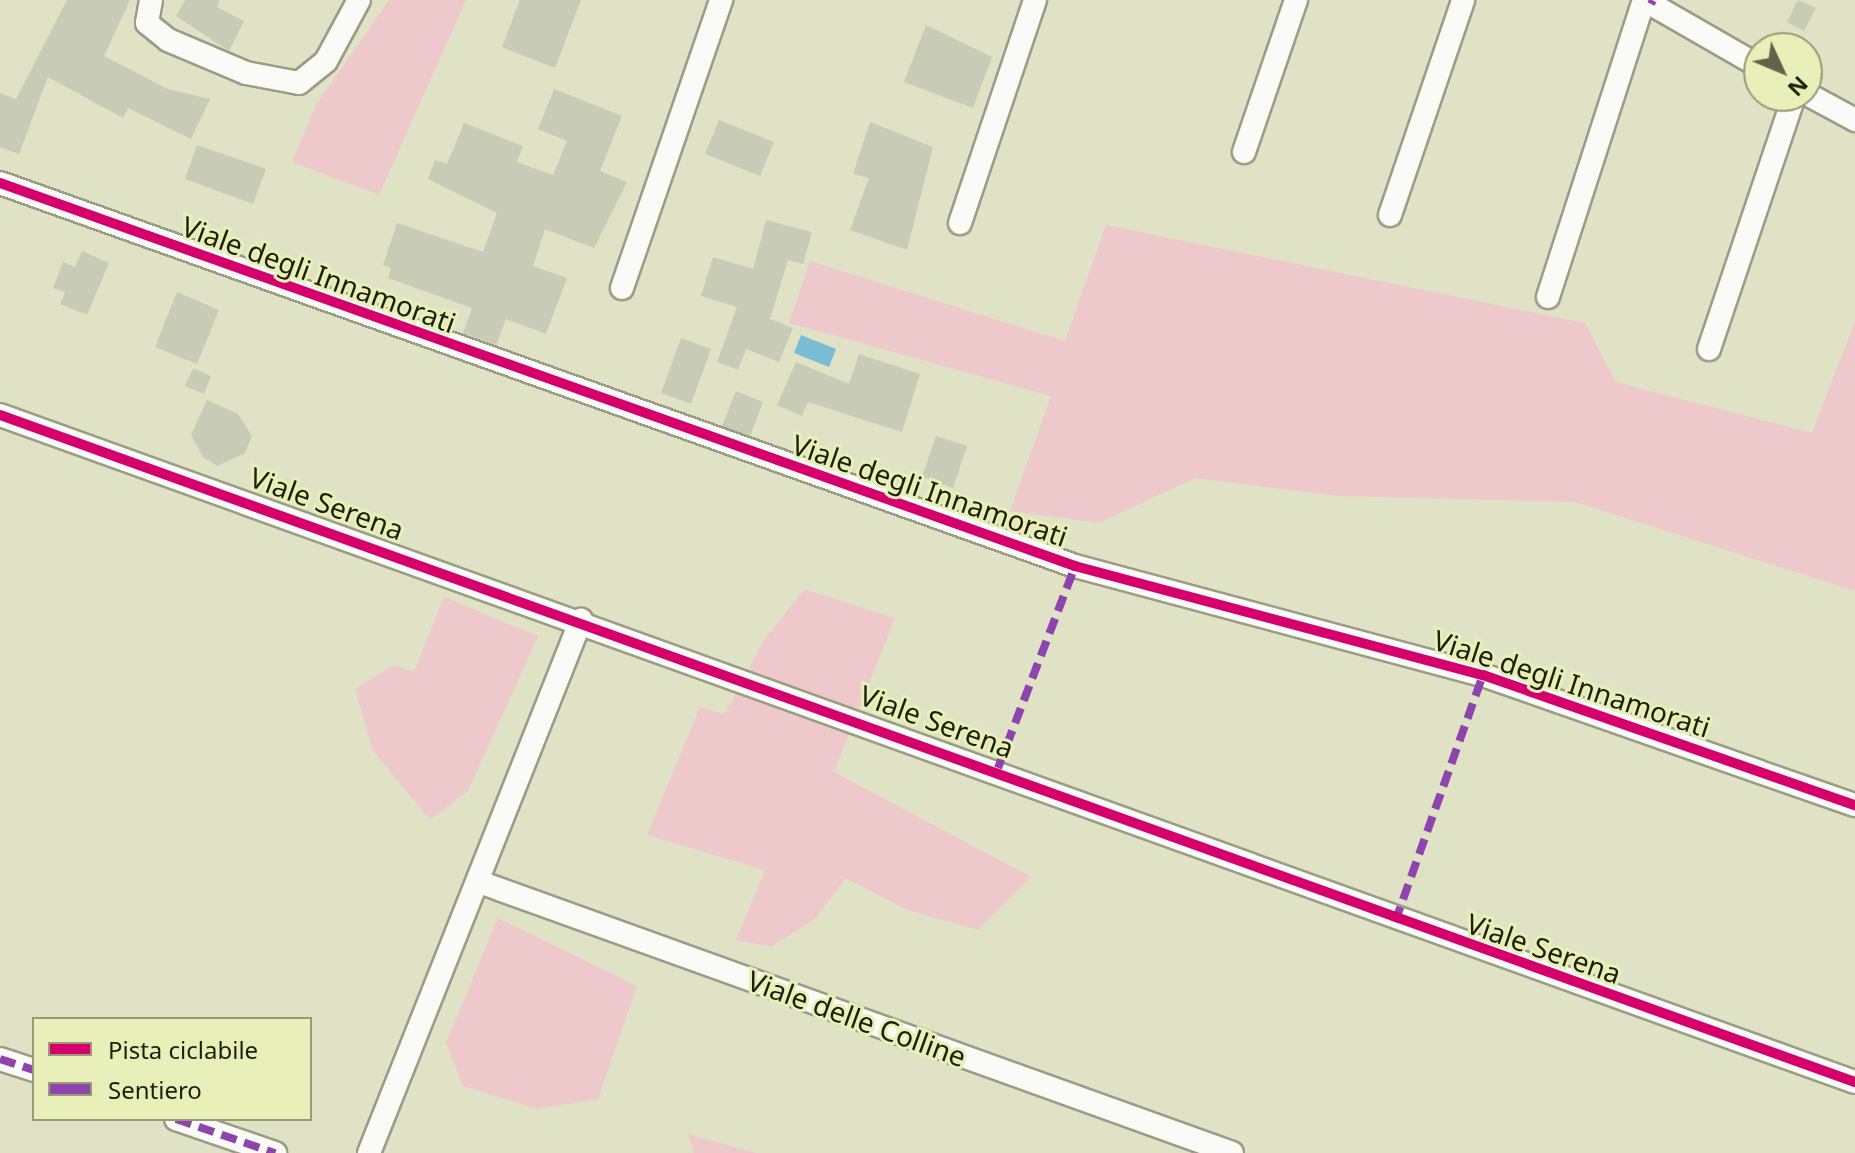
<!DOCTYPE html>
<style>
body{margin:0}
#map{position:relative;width:1855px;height:1153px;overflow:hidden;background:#dfe2c5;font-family:"Noto Sans",sans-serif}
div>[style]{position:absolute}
.green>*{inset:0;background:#edc9cb}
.water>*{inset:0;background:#7abcd4}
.building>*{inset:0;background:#c8cbb5}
.roads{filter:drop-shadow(2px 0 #9a9c85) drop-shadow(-2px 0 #9a9c85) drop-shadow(0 2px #9a9c85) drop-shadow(0 -2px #9a9c85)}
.minor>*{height:22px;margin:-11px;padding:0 11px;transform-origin:11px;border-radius:11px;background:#fafbf6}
.quiet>*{height:8px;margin-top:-4px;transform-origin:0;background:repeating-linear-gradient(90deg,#8e44ad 0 16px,transparent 0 24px)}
.cycleway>*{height:10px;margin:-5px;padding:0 5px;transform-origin:5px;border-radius:5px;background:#d6006c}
span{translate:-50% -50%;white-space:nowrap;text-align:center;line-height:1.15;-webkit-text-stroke:6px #e9efb8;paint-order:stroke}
.street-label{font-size:28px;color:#1d1f0a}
.legend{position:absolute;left:32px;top:1017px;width:280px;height:104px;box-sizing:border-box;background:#e9efb8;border:2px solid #979c72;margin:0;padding:10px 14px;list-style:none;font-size:24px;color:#1d1f0a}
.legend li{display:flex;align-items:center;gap:16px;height:40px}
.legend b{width:40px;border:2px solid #979c72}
.north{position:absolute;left:1743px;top:32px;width:80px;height:80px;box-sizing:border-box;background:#e9efb8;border:2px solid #979c72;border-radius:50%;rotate:134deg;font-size:22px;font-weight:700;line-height:32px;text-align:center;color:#1d1f0a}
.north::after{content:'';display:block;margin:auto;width:28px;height:36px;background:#61634b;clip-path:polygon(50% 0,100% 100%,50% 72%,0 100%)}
</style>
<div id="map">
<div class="green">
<i style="clip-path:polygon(389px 0,466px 0,379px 195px,292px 162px,316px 105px)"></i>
<i style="clip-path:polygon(1106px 225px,1585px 323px,1616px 382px,1812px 433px,1855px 321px,1855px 591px,1575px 502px,1339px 496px,1195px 478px,1099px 523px,1010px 511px,1051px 396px,789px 323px,810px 261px,1065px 341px)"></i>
<i style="clip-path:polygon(804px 589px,895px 618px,834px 772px,1031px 877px,978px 930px,907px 910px,846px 878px,816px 918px,771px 947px,736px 940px,765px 870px,647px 835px,700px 707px,725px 714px,762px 643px)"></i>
<i style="clip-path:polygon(444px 597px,538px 636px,468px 791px,430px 820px,373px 751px,355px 689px,394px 665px,414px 672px)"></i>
<i style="clip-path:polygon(498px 918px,637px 986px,598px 1099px,537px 1109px,463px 1086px,446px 1043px)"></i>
<i style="clip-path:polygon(688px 1134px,756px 1153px,694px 1153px)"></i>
</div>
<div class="water">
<i style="clip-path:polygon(801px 335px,836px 349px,829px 367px,794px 353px)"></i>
</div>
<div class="building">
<i style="clip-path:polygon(67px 0,130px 0,104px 56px,168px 89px,210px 99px,191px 139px,128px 108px,123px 118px,48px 77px,19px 154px,0 147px,0 93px,16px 99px)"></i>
<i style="clip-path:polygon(185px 0,220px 0,217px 7px,244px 21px,229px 51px,176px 16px)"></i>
<i style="clip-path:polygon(520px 0,581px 0,555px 68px,502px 47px)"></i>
<i style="clip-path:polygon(1798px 0,1816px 8px,1804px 31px,1787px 22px)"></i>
<i style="clip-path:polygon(926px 25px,992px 57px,973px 108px,904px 82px)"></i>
<i style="clip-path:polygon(554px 89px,622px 116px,600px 171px,627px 182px,594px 248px,545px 229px,533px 266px,567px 278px,546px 334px,506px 319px,496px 345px,463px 333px,472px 308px,388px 278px,391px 268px,383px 265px,397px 223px,483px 252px,497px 213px,428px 179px,435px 160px,447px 164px,464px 123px,523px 146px,517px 162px,553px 175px,567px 141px,538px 129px)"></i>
<i style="clip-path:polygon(719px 120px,774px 142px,760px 176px,705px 154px)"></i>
<i style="clip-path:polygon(870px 122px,933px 147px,907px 250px,850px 230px,869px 178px,853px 174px)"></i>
<i style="clip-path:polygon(197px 145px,266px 169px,253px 204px,185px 179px)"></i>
<i style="clip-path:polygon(766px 220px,812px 232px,803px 264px,788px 260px,770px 319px,793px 328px,779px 362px,746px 349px,738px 370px,717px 362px,737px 307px,701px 296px,713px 257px,753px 269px)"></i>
<i style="clip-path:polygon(82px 251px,109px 263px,87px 315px,60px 304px,65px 292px,53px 288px,63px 262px,75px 267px)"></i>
<i style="clip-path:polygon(177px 292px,219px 310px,197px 364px,155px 347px)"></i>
<i style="clip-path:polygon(681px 338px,711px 349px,691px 404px,661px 393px)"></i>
<i style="clip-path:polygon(859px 354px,920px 374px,902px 432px,808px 402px,802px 416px,777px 405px,796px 362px,849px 384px)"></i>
<i style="clip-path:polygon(193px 368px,211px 376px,204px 394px,185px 386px)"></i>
<i style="clip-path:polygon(736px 391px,763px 402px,750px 436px,722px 426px)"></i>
<i style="clip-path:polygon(207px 400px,238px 414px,252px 436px,245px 453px,218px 466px,203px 457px,191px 435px)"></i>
<i style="clip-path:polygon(936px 436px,967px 446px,953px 488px,922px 477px)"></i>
</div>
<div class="roads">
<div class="minor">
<i style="left:151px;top:0;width:23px;rotate:100deg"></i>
<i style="left:147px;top:23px;width:27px;rotate:39deg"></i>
<i style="left:168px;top:40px;width:85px;rotate:22.9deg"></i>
<i style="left:246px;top:73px;width:54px;rotate:10.7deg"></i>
<i style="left:299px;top:83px;width:35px;rotate:-39deg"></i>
<i style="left:326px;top:61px;width:69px;rotate:-61.6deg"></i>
<i style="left:1644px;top:0;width:133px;rotate:29.9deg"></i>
<i style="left:1807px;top:94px;width:55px;rotate:28.4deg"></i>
<i style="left:1244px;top:152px;width:161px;rotate:-71.1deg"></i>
<i style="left:0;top:183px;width:1141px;rotate:19.61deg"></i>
<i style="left:1075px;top:566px;width:422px;rotate:15deg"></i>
<i style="left:1483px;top:675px;width:394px;rotate:19.3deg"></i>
<i style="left:1390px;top:215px;width:227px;rotate:-71.2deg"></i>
<i style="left:960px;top:223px;width:235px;rotate:-71.4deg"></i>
<i style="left:622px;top:288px;width:305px;rotate:-71deg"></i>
<i style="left:1548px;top:297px;width:312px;rotate:-72.1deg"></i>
<i style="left:1709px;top:349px;width:267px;rotate:-71.4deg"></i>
<i style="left:0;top:415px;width:1971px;rotate:19.78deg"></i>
<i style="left:482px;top:883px;width:797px;rotate:19.8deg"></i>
<i style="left:0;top:1059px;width:36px;rotate:18deg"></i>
<i style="left:176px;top:1119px;width:105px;rotate:19deg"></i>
<i style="left:369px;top:1153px;width:574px;rotate:-68.31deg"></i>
</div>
</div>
<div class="quiet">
<i style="left:1651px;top:4px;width:4px;rotate:-63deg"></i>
<i style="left:998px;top:768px;width:216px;rotate:-69.1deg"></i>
<i style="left:1395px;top:922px;width:262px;rotate:-70.4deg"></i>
<i style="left:0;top:1059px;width:36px;rotate:18deg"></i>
<i style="left:176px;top:1119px;width:105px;rotate:19deg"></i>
</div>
<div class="cycleway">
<i style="left:0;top:183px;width:1141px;rotate:19.61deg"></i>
<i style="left:1075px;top:566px;width:422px;rotate:15deg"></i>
<i style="left:1483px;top:675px;width:394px;rotate:19.3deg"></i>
<i style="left:0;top:415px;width:1971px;rotate:19.78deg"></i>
</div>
<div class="street-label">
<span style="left:319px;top:274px;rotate:20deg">Viale degli Innamorati</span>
<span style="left:930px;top:490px;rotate:19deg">Viale degli Innamorati</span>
<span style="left:327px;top:503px;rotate:20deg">Viale Serena</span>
<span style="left:1572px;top:683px;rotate:18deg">Viale degli Innamorati</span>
<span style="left:937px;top:721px;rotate:20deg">Viale Serena</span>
<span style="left:1544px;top:948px;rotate:19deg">Viale Serena</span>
<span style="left:857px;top:1018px;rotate:20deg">Viale delle Colline</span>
</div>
<ul class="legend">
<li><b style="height:10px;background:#d6006c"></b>Pista ciclabile</li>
<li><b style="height:10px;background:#8e44ad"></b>Sentiero</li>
</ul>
<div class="north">N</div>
</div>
